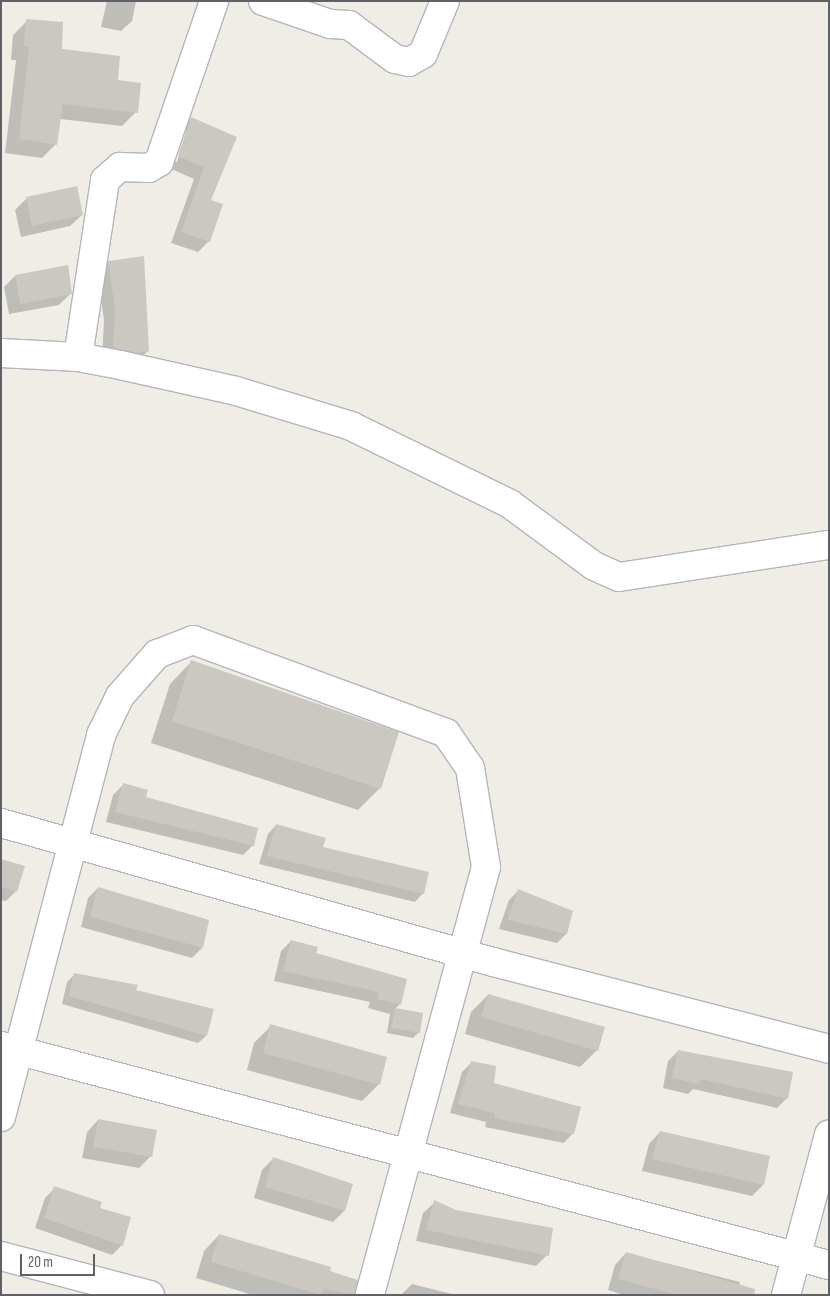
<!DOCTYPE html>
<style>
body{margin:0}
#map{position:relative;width:830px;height:1296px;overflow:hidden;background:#efede6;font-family:"Sofia Sans Condensed",sans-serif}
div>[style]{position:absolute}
.shadow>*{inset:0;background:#0003}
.building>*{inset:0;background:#cbc8c2}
.roads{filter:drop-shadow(1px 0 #b3b6ba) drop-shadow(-1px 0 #b3b6ba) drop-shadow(0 1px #b3b6ba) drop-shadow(0 -1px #b3b6ba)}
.minor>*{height:28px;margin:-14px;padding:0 14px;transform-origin:14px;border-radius:14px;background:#fff}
span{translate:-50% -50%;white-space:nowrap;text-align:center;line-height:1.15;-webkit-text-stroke:4px #fff;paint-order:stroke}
.frame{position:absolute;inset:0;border:2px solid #5e6165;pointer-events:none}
.scale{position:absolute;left:20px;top:1254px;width:75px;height:22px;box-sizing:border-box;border:2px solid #5e6165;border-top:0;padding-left:6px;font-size:15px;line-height:18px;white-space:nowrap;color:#5e6165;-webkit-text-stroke:4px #fff;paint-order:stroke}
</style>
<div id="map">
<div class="shadow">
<i style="clip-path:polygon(107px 1px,136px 1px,132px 21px,121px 31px,101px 27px)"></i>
<i style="clip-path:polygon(27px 21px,60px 50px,116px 81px,136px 112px,122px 126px,60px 119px,56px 144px,42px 158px,5px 153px,16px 60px,11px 60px,13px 35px)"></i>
<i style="clip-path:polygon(evenodd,191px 119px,235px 138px,209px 200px,209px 241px,198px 252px,171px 243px,194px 179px,167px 167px,180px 130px,191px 119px,185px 131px,187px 131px,177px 162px,174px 161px,185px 131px)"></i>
<i style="clip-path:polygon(27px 198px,82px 215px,70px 226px,21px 237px,15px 210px)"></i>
<i style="clip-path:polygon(109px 262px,148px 351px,136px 362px,102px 359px,104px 321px,98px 273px)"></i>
<i style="clip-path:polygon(15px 276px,71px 293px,59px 305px,9px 314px,4px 287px)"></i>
<i style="clip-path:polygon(191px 662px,380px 788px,358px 810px,151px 743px,170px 684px)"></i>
<i style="clip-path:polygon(123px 785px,144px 798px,253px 845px,243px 855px,106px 822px,113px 795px)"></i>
<i style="clip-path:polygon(276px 825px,321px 848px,423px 893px,415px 902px,259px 864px,268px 834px)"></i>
<i style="clip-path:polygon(1px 861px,16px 891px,6px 901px,1px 900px)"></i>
<i style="clip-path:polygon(98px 888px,202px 948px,192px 958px,81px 927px,88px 898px)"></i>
<i style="clip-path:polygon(518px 891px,572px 912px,566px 934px,557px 943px,499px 929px,509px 900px)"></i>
<i style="clip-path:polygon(291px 941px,400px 1004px,395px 1009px,422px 1014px,418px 1033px,413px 1038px,387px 1033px,390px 1014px,368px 1008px,370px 1002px,274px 981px,281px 951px)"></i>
<i style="clip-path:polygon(75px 974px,135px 990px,206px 1036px,198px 1043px,62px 1004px,67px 982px)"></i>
<i style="clip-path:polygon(488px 995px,597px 1050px,580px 1067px,465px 1034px,471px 1012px)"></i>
<i style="clip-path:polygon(271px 1026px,379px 1084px,362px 1101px,247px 1070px,254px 1043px)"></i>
<i style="clip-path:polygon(678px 1051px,787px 1098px,777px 1108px,693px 1089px,688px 1094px,663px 1088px,668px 1061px)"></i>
<i style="clip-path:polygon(472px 1062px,492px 1084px,573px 1133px,564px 1143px,485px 1127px,486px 1122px,450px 1113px,462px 1072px)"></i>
<i style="clip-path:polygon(98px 1120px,151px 1156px,139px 1168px,82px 1158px,87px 1132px)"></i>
<i style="clip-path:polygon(660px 1132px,763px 1185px,752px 1196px,642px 1171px,649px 1144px)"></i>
<i style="clip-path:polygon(274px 1158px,317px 1172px,344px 1211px,333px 1222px,254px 1198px,262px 1170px)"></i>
<i style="clip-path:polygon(55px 1188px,98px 1208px,122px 1245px,112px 1255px,35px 1228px,45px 1198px)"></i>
<i style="clip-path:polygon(435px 1202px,547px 1255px,536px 1266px,416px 1241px,423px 1213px)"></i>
<i style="clip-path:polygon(219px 1235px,328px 1272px,354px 1295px,253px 1295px,196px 1278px,204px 1251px)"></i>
<i style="clip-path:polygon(626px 1253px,740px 1282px,737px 1295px,624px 1295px,608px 1290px,615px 1265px)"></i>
<i style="clip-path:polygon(412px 1284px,456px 1295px,401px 1295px)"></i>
</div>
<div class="building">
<i style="clip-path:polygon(26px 19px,63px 22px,62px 49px,120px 56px,118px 80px,141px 83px,138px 113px,63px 104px,57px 145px,19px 139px,29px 47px,24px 46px)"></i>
<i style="clip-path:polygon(191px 117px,237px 137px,211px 200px,223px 204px,210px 242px,181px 232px,204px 167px,178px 156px)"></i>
<i style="clip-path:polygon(77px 186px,83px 215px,32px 226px,26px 197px)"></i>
<i style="clip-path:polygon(144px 256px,149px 351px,136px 353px,113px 348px,115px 309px,108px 261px)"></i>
<i style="clip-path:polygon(68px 265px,72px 294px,20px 304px,15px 275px)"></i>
<i style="clip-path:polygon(191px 660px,399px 732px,381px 789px,172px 721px)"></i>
<i style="clip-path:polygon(123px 783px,148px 790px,146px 797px,258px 828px,254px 846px,115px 812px)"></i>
<i style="clip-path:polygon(276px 824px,326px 838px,323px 847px,429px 872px,424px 894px,267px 856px)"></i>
<i style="clip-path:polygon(1px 859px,25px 866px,17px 892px,1px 887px)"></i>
<i style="clip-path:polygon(98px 887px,209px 920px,203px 948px,90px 917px)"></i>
<i style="clip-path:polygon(518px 889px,573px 911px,567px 934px,508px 920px)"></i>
<i style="clip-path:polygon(291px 940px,318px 947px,316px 953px,407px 979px,401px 1005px,377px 999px,379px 992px,283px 971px)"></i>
<i style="clip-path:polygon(74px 973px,138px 985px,136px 990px,214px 1009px,207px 1036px,69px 996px)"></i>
<i style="clip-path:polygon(488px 994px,605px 1027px,598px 1051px,481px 1017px)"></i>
<i style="clip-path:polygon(395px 1008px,423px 1013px,420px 1033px,391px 1028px)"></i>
<i style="clip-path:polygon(270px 1024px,387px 1057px,380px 1085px,263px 1053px)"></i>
<i style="clip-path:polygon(678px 1050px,793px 1072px,788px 1099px,701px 1079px,700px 1084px,672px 1078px)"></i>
<i style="clip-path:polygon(471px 1061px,496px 1066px,494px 1083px,581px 1107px,574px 1134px,494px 1118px,495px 1113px,458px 1104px)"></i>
<i style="clip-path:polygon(98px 1119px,157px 1130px,152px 1157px,93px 1147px)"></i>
<i style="clip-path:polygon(660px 1131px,770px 1156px,764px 1185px,652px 1159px)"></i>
<i style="clip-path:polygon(273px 1157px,353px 1184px,345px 1211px,265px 1187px)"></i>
<i style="clip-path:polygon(54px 1186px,102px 1202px,100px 1208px,131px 1217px,123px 1246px,44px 1218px)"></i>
<i style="clip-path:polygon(434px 1200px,456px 1210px,553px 1228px,549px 1256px,426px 1230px)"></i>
<i style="clip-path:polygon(219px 1234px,331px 1267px,330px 1271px,358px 1280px,355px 1295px,325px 1289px,321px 1295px,211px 1262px)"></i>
<i style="clip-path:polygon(626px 1252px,755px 1289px,754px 1295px,678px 1295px,618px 1279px)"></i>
</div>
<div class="roads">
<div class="minor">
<i style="left:263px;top:1px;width:71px;rotate:18.9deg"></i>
<i style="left:330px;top:24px;width:19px;rotate:3deg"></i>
<i style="left:349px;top:25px;width:57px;rotate:36.5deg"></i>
<i style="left:395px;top:59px;width:14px;rotate:12deg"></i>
<i style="left:409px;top:62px;width:16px;rotate:-30deg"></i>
<i style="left:423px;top:54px;width:57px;rotate:-67.5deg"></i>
<i style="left:1px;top:353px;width:77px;rotate:3deg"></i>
<i style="left:78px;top:357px;width:43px;rotate:10.8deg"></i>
<i style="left:120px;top:365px;width:119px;rotate:12.6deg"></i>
<i style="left:236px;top:391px;width:120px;rotate:16.9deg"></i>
<i style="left:351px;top:426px;width:177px;rotate:26.1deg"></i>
<i style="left:510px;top:504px;width:104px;rotate:36.4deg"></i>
<i style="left:594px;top:566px;width:27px;rotate:24deg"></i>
<i style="left:619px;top:577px;width:212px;rotate:-8.7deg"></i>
<i style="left:78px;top:357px;width:179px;rotate:-81.3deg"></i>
<i style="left:105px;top:180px;width:20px;rotate:-41deg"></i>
<i style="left:120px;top:167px;width:29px;rotate:2deg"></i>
<i style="left:149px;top:168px;width:12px;rotate:-31deg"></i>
<i style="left:159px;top:162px;width:170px;rotate:-71.1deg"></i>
<i style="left:1px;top:823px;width:511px;rotate:15.78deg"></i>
<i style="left:493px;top:962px;width:347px;rotate:14.5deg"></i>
<i style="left:1px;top:1046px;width:856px;rotate:14.82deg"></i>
<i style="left:1px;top:1117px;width:395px;rotate:-75.3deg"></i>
<i style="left:101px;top:735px;width:43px;rotate:-64deg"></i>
<i style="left:120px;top:696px;width:56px;rotate:-48.6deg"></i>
<i style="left:157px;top:654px;width:39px;rotate:-21deg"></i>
<i style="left:193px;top:640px;width:270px;rotate:20.2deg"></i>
<i style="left:446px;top:733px;width:42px;rotate:55.6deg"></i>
<i style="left:470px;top:768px;width:100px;rotate:80.8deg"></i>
<i style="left:486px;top:867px;width:443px;rotate:105.2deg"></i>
<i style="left:1px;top:1256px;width:154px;rotate:14.7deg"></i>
<i style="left:786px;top:1295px;width:166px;rotate:-75deg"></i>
</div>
</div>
<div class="frame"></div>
<div class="scale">20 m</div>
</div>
